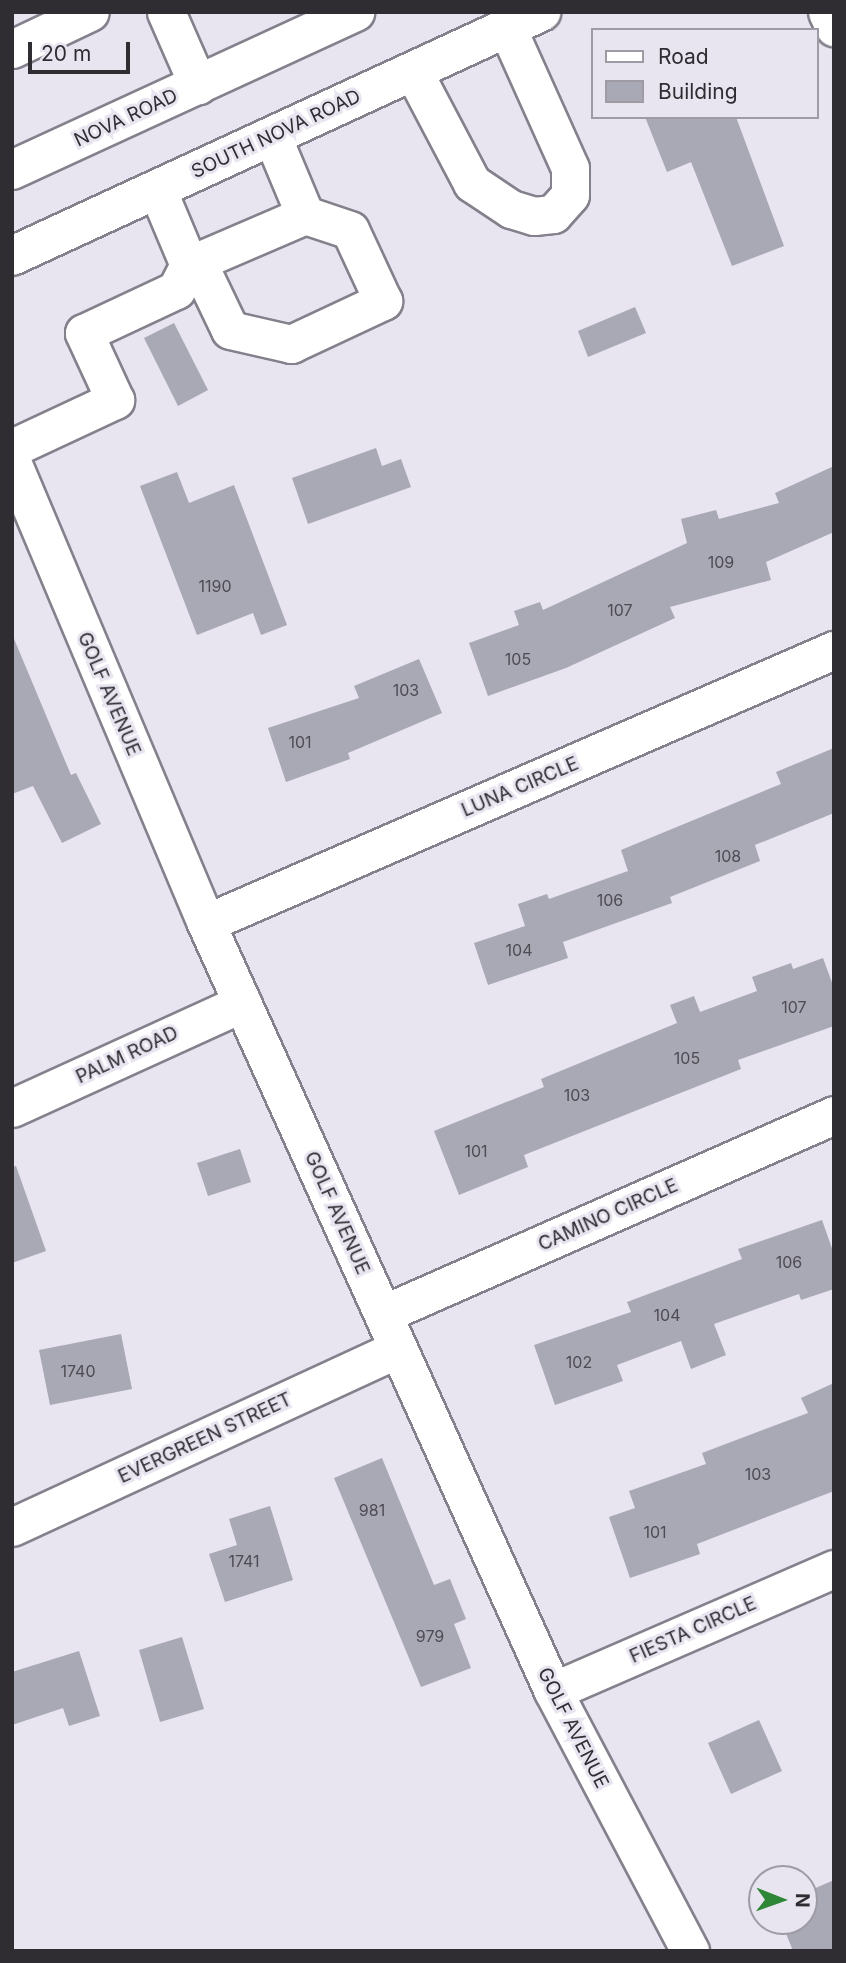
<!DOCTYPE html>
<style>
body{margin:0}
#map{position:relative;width:846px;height:1963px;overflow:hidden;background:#e8e4f0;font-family:Inter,sans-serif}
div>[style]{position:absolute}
.building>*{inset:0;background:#a9a8b5}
.roads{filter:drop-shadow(2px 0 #84808c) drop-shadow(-2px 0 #84808c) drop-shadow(0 2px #84808c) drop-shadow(0 -2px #84808c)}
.minor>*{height:37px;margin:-18.5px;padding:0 18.5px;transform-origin:18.5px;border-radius:18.5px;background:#fff}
.major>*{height:38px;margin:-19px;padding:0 19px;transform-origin:19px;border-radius:19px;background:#fff}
span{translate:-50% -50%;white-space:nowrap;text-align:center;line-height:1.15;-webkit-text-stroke:6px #e8e4f0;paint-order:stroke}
.number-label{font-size:16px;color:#4e4c53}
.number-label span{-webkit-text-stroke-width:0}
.street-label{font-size:19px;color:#2f2d32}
.frame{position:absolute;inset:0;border:14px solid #2f2d32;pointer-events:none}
.legend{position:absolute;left:591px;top:28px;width:228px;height:91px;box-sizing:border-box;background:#e8e4f0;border:2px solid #9e9ba4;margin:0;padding:9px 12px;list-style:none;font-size:21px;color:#2f2d32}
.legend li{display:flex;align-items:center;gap:14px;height:35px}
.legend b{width:35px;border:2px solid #9e9ba4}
.north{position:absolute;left:748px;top:1865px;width:70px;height:70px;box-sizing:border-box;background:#e8e4f0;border:2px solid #9e9ba4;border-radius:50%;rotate:91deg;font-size:19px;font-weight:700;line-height:28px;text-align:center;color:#2f2d32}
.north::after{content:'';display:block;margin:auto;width:24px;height:32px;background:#2e8736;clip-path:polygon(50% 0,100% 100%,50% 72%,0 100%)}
.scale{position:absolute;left:28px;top:42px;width:102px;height:32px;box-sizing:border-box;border:4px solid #2f2d32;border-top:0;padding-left:9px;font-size:21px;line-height:24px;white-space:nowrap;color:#2f2d32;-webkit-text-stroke:5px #e8e4f0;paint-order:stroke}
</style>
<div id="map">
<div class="building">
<i style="clip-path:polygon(645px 117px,736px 117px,784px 246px,732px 266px,691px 162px,667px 172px)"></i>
<i style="clip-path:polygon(635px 307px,646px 333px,588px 357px,578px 331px)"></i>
<i style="clip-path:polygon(174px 323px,208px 390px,178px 406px,144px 338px)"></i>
<i style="clip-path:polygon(376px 448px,382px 466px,401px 459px,411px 487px,308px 524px,292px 478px)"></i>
<i style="clip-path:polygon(834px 466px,834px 532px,766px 562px,771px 580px,670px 607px,675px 618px,566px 668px,488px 696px,469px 643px,519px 625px,514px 611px,540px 602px,543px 610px,687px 543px,681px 519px,716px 510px,719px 519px,779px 503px,775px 493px)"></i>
<i style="clip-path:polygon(177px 472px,189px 503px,234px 485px,287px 625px,261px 635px,253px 613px,197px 635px,140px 486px)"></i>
<i style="clip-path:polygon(12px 634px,71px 775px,76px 773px,101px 824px,62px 843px,33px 786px,12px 794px)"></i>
<i style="clip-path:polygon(419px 659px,442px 713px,348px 753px,350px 759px,286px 782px,268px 728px,359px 698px,354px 686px)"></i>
<i style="clip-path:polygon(834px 748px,834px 813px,755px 845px,760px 861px,670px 897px,672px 903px,563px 942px,568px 958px,488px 985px,474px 943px,525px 926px,518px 904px,547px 894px,549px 899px,628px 871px,621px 850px,781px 784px,776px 772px)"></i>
<i style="clip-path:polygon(823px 958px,834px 988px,834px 1026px,738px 1060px,741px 1069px,524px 1155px,528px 1167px,459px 1195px,434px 1131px,544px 1087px,541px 1079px,677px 1023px,670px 1005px,694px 996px,700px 1012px,757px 991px,752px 977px,791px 963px,793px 969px)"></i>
<i style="clip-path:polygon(240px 1149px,251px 1182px,208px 1196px,197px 1163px)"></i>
<i style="clip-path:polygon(16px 1166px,46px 1251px,12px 1263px,12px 1167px)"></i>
<i style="clip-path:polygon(822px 1220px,834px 1254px,834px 1289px,801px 1300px,799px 1294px,714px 1324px,726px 1355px,691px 1369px,681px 1341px,617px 1365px,623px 1381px,555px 1405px,534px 1345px,631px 1312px,627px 1302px,742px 1259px,738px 1249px)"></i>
<i style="clip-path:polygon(121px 1334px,132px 1389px,50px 1405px,39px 1350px)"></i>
<i style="clip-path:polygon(834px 1383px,834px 1491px,697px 1544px,700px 1554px,630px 1578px,609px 1517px,635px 1508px,629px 1491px,706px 1464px,702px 1453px,808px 1413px,801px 1398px)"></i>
<i style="clip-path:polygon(382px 1458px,434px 1585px,450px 1579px,466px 1619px,454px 1624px,471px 1668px,421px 1687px,334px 1478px)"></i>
<i style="clip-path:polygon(270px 1506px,293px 1580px,225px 1602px,209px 1554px,237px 1545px,229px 1519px)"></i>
<i style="clip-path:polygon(182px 1637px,204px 1709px,160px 1722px,139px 1650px)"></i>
<i style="clip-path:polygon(79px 1651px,100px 1716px,69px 1726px,63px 1708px,12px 1725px,12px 1672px)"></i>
<i style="clip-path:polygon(759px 1720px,782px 1771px,731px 1794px,708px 1743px)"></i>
<i style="clip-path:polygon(834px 1880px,834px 1951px,793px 1951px,781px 1921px,804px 1921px,804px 1893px)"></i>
</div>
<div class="roads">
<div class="minor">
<i style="left:166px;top:12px;width:80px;rotate:66.3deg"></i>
<i style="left:827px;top:12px;width:17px;rotate:65deg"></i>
<i style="left:12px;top:49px;width:86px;rotate:-25.4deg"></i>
<i style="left:413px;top:71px;width:127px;rotate:62.2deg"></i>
<i style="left:472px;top:183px;width:47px;rotate:33.7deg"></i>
<i style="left:511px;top:209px;width:24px;rotate:17deg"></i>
<i style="left:534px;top:216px;width:19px;rotate:-6deg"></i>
<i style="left:553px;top:214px;width:25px;rotate:-48deg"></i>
<i style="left:570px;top:195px;width:27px;rotate:-90deg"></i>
<i style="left:570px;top:168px;width:154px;rotate:-114.2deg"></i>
<i style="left:157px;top:189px;width:82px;rotate:67.2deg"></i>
<i style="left:189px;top:265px;width:126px;rotate:-23.3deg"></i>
<i style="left:305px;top:215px;width:86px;rotate:-112.7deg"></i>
<i style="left:197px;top:261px;width:76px;rotate:64.4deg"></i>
<i style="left:230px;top:330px;width:63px;rotate:12.9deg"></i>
<i style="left:291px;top:344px;width:102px;rotate:-25.1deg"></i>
<i style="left:383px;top:301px;width:78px;rotate:-114.9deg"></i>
<i style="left:350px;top:230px;width:47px;rotate:-161.6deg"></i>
<i style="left:12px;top:448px;width:114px;rotate:-25deg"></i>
<i style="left:115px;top:400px;width:74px;rotate:-114.8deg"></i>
<i style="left:84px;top:333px;width:102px;rotate:-25.1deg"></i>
<i style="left:176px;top:290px;width:28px;rotate:-63deg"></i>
<i style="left:12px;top:462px;width:500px;rotate:67.18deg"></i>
<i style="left:206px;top:923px;width:843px;rotate:65.69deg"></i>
<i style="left:553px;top:1691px;width:294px;rotate:62.2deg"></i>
<i style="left:206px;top:923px;width:685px;rotate:-23.5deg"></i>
<i style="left:12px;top:1108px;width:253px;rotate:-24.5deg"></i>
<i style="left:383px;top:1314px;width:493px;rotate:-23.8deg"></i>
<i style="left:12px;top:1527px;width:425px;rotate:-24.8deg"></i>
<i style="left:553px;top:1691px;width:306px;rotate:-23.5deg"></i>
</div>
<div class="major">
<i style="left:12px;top:170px;width:378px;rotate:-24.7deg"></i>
<i style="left:12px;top:256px;width:583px;rotate:-24.76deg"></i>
</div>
</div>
<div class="number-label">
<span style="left:721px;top:562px">109</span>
<span style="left:215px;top:586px">1190</span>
<span style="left:620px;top:610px">107</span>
<span style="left:518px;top:659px">105</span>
<span style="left:406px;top:690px">103</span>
<span style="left:300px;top:742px">101</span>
<span style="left:728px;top:856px">108</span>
<span style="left:610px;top:900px">106</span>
<span style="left:519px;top:950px">104</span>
<span style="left:794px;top:1007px">107</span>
<span style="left:687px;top:1058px">105</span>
<span style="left:577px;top:1095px">103</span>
<span style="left:476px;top:1151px">101</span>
<span style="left:789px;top:1262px">106</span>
<span style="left:667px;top:1315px">104</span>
<span style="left:579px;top:1362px">102</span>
<span style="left:78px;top:1371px">1740</span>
<span style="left:758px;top:1474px">103</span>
<span style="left:372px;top:1510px">981</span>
<span style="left:655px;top:1532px">101</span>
<span style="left:244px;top:1561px">1741</span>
<span style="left:430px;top:1636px">979</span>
</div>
<div class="street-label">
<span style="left:126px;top:118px;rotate:-25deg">NOVA ROAD</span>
<span style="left:276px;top:134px;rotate:-25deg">SOUTH NOVA ROAD</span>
<span style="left:109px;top:694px;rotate:67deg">GOLF AVENUE</span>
<span style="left:520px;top:787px;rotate:-23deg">LUNA CIRCLE</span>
<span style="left:127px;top:1055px;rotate:-25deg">PALM ROAD</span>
<span style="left:337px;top:1213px;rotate:66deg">GOLF AVENUE</span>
<span style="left:608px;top:1215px;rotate:-24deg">CAMINO CIRCLE</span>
<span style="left:205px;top:1438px;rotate:-25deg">EVERGREEN STREET</span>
<span style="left:693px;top:1630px;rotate:-24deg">FIESTA CIRCLE</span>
<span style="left:573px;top:1728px;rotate:63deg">GOLF AVENUE</span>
</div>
<div class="frame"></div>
<ul class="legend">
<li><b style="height:9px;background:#fff"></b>Road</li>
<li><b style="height:19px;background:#a9a8b5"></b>Building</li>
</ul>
<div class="north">N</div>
<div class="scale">20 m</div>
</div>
